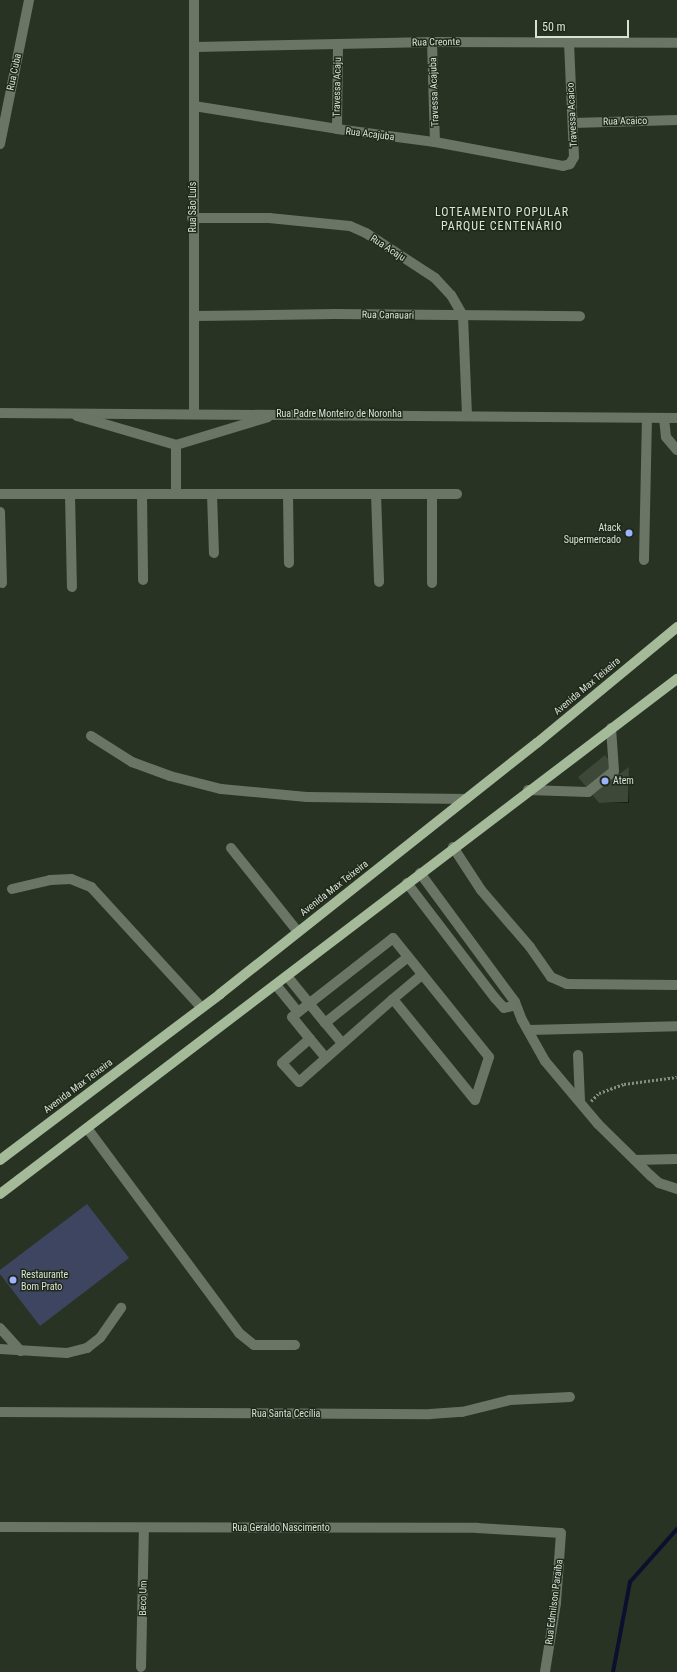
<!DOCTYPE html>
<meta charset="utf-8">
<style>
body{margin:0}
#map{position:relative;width:677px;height:1672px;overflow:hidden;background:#293324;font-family:"Roboto Condensed",sans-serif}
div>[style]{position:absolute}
.green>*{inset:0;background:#3d4560}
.shadow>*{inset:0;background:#0007}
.stream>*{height:4px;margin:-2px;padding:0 2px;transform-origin:2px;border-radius:2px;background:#0b102e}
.building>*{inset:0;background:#3d4838}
.path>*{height:2.5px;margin-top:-1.25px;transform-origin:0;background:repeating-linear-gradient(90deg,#878f83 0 2px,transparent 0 4px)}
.minor>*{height:10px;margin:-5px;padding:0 5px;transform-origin:5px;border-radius:5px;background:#6a7565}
.major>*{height:10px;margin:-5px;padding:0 5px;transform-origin:5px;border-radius:5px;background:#a4ba99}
.dots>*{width:11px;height:11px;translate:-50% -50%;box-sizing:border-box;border:2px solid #1f291a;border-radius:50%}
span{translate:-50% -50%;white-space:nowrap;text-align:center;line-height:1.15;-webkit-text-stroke:3px #1f291a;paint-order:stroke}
.street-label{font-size:10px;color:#d9e0d6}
.poi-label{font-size:10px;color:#d9e0d6}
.right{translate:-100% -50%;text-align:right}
.left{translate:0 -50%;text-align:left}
.quarter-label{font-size:12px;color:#d9e6d3;letter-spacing:1px}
.scale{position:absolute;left:535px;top:20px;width:94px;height:18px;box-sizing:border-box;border:2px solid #d9e0d6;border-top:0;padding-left:5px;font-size:12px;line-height:14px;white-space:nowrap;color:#d9e0d6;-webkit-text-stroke:3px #1f291a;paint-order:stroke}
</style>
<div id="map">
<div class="green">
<i style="clip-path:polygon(87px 1204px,129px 1258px,40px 1326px,0 1274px,0 1270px)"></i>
</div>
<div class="shadow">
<i style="clip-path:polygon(628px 768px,629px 803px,601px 803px,579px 778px,619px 775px)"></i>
</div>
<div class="stream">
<i style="left:613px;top:1672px;width:92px;rotate:-79.3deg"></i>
<i style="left:630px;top:1582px;width:71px;rotate:-48.4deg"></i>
</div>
<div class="building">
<i style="clip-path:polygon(605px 755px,619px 774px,629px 767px,628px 802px,599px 803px,578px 777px)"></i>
</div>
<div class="path">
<i style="left:591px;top:1101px;width:11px;rotate:-45deg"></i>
<i style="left:599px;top:1093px;width:27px;rotate:-20deg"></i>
<i style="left:624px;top:1084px;width:53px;rotate:-7.5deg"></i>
</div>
<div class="minor">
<i style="left:194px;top:0;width:413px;rotate:90deg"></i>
<i style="left:432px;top:42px;width:100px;rotate:88.3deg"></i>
<i style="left:195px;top:47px;width:237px;rotate:-1.2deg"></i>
<i style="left:432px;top:42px;width:245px;rotate:0.2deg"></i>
<i style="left:194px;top:106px;width:145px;rotate:9.1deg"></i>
<i style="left:337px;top:129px;width:99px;rotate:7.6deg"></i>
<i style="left:435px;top:142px;width:130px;rotate:10.6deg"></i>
<i style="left:563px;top:166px;width:7px;rotate:-16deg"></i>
<i style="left:570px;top:164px;width:8px;rotate:-60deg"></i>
<i style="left:574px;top:157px;width:116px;rotate:-92.5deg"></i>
<i style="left:573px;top:123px;width:104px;rotate:-1.7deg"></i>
<i style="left:337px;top:129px;width:85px;rotate:-89.3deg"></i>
<i style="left:0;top:144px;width:147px;rotate:-78.6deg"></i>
<i style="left:192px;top:218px;width:77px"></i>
<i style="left:269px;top:218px;width:81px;rotate:5.6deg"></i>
<i style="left:350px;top:226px;width:17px;rotate:24deg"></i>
<i style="left:366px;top:233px;width:82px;rotate:33.1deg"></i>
<i style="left:435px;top:278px;width:23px;rotate:47deg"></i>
<i style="left:451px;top:295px;width:24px;rotate:60deg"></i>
<i style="left:463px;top:316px;width:99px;rotate:87.7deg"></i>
<i style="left:195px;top:316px;width:140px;rotate:-0.8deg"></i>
<i style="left:335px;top:314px;width:245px;rotate:0.5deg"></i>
<i style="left:0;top:413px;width:677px;rotate:0.42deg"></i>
<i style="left:77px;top:416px;width:103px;rotate:16.3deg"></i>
<i style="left:176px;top:445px;width:96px;rotate:-16.9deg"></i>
<i style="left:664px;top:418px;width:19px;rotate:84deg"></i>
<i style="left:666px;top:437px;width:17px;rotate:50deg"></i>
<i style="left:0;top:494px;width:457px"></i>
<i style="left:70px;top:494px;width:93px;rotate:88.8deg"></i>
<i style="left:142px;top:494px;width:86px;rotate:89.3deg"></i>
<i style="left:176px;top:494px;width:49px;rotate:-90deg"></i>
<i style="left:212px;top:494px;width:59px;rotate:88.1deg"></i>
<i style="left:288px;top:494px;width:69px;rotate:89.2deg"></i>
<i style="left:376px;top:494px;width:88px;rotate:88deg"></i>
<i style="left:0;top:512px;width:71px;rotate:88.4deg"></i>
<i style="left:644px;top:560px;width:142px;rotate:-88.8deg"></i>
<i style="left:432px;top:583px;width:89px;rotate:-90deg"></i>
<i style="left:91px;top:736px;width:49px;rotate:32.4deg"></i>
<i style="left:132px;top:762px;width:40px;rotate:20.2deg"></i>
<i style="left:170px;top:776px;width:53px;rotate:14.3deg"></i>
<i style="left:221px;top:789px;width:86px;rotate:5.3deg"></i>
<i style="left:307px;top:797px;width:159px;rotate:0.7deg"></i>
<i style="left:528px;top:790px;width:60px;rotate:1.9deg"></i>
<i style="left:588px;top:792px;width:33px;rotate:-39deg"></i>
<i style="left:614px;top:771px;width:43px;rotate:-94deg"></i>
<i style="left:453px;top:847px;width:51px;rotate:56.9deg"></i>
<i style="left:481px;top:890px;width:75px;rotate:49.3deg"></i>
<i style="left:530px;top:947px;width:37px;rotate:55deg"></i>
<i style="left:551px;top:977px;width:17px;rotate:24deg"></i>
<i style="left:567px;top:984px;width:110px;rotate:0.5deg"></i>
<i style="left:231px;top:848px;width:107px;rotate:51.4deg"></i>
<i style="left:420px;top:873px;width:160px;rotate:53.6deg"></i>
<i style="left:515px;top:1002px;width:19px;rotate:69deg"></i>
<i style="left:522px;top:1020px;width:47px;rotate:60.7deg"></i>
<i style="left:545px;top:1061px;width:82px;rotate:49.9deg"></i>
<i style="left:598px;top:1124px;width:74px;rotate:44.5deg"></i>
<i style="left:651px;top:1176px;width:11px;rotate:41deg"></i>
<i style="left:659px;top:1183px;width:19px;rotate:18deg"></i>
<i style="left:407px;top:883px;width:145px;rotate:52.6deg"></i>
<i style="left:495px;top:998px;width:13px;rotate:48deg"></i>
<i style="left:504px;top:1008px;width:9px;rotate:-13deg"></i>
<i style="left:513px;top:1006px;width:4px;rotate:-63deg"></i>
<i style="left:12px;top:889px;width:39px;rotate:-13deg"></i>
<i style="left:50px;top:880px;width:21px;rotate:-3deg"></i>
<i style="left:71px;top:879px;width:22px;rotate:22deg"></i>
<i style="left:91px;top:887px;width:164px;rotate:47.5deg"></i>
<i style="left:393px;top:938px;width:153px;rotate:51.1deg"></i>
<i style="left:489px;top:1057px;width:45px;rotate:108deg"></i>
<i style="left:475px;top:1100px;width:130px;rotate:-129.1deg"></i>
<i style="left:393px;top:999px;width:125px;rotate:138.6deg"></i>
<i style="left:299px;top:1082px;width:25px;rotate:-132deg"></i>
<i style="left:282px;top:1063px;width:37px;rotate:-41deg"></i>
<i style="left:310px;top:1039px;width:28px;rotate:-129deg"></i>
<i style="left:292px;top:1017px;width:128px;rotate:-38deg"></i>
<i style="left:287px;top:976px;width:60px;rotate:51deg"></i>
<i style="left:276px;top:985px;width:35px;rotate:51deg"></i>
<i style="left:393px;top:999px;width:38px;rotate:-40deg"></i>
<i style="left:529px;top:1030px;width:148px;rotate:-1.5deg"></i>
<i style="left:310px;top:1039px;width:23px;rotate:50deg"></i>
<i style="left:342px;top:1043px;width:26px;rotate:-130deg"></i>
<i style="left:325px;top:1023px;width:106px;rotate:-38.5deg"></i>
<i style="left:578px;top:1055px;width:45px;rotate:87.5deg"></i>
<i style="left:87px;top:1128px;width:255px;rotate:53.4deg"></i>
<i style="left:239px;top:1333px;width:19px;rotate:39deg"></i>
<i style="left:254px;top:1345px;width:41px"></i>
<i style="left:635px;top:1160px;width:42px;rotate:-1.4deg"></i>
<i style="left:0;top:1328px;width:31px;rotate:48deg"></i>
<i style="left:0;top:1349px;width:67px;rotate:3.4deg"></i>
<i style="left:67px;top:1353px;width:21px;rotate:-14deg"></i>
<i style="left:87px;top:1348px;width:16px;rotate:-38deg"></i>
<i style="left:100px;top:1338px;width:37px;rotate:-55deg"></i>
<i style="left:0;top:1412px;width:430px;rotate:0.3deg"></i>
<i style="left:430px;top:1414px;width:32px;rotate:-4deg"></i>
<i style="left:462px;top:1412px;width:49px;rotate:-14deg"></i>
<i style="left:510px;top:1400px;width:60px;rotate:-2.9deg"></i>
<i style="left:0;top:1527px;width:477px;rotate:0.1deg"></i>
<i style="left:477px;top:1528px;width:84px;rotate:3.4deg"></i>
<i style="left:561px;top:1533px;width:70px;rotate:94.1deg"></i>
<i style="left:556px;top:1603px;width:70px;rotate:99.1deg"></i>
<i style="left:141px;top:1667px;width:138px;rotate:-88.8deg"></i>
</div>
<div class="major">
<i style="left:0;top:1160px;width:276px;rotate:-37deg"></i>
<i style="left:220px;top:994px;width:404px;rotate:-38.4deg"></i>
<i style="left:537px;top:743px;width:182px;rotate:-39.6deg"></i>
<i style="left:0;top:1194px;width:851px;rotate:-37.26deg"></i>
</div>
<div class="dots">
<i style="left:629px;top:533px;background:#9eb3fd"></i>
<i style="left:605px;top:781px;background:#9eb3fd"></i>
<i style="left:13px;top:1280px;background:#9eb3fd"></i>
</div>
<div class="street-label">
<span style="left:436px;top:42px;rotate:-1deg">Rua Creonte</span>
<span style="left:14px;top:72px;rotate:-78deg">Rua Cuba</span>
<span style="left:337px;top:87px;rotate:-89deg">Travessa Acaju</span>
<span style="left:434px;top:92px;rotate:-92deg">Travessa Acajuba</span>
<span style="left:572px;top:115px;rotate:-93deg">Travessa Acaico</span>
<span style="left:625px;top:121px;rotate:-1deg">Rua Acaico</span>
<span style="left:370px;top:134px;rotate:7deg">Rua Acajuba</span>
<span style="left:193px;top:207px;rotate:-90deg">Rua São Luís</span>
<span style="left:388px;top:248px;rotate:33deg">Rua Acaju</span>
<span style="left:388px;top:315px;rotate:1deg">Rua Canauari</span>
<span style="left:339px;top:414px">Rua Padre Monteiro de Noronha</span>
<span style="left:587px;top:686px;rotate:-40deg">Avenida Max Teixeira</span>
<span style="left:334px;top:888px;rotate:-38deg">Avenida Max Teixeira</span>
<span style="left:78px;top:1086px;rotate:-37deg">Avenida Max Teixeira</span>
<span style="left:286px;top:1414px">Rua Santa Cecília</span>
<span style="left:281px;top:1528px">Rua Geraldo Nascimento</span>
<span style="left:143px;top:1598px;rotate:-89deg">Beco Um</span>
<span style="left:554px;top:1602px;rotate:-83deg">Rua Edmilson Paraíba</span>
</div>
<div class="poi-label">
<span class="right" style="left:621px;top:533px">Atack<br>Supermercado</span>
<span class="left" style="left:613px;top:781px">Atem</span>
<span class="left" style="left:21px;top:1280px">Restaurante<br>Bom Prato</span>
</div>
<div class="quarter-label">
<span style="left:502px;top:220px">LOTEAMENTO POPULAR<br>PARQUE CENTENÁRIO</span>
</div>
<div class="scale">50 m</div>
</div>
